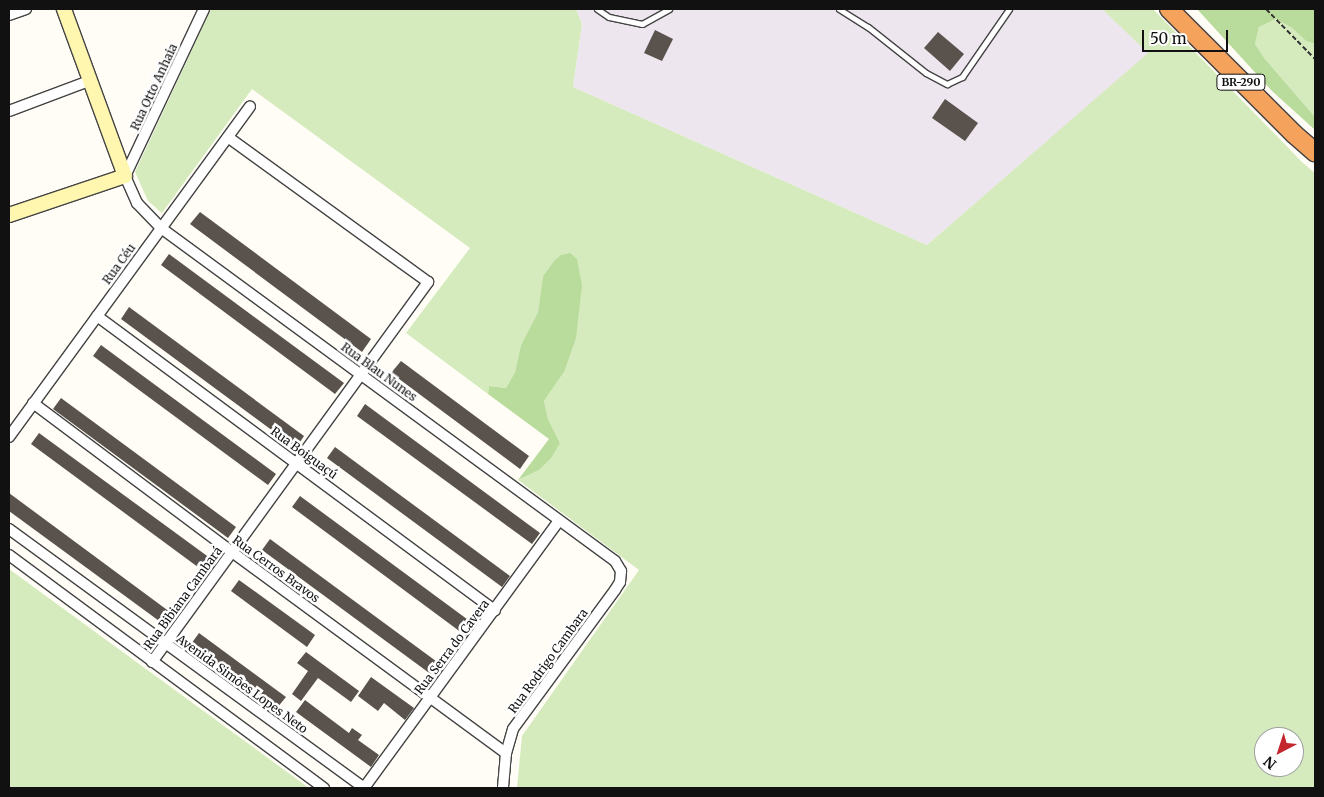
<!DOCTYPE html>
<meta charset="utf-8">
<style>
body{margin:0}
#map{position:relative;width:1324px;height:797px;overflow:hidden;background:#fffdf5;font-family:Merriweather,serif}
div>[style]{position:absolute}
.industrial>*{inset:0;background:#eee6ef}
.green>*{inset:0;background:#d5ebbd}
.forest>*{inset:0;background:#b9dc9c}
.building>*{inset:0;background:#5a524d}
.path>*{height:2px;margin-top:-1px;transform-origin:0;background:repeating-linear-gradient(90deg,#333 0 5px,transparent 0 7.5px)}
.roads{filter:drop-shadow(1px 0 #444) drop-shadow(-1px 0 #444) drop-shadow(0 1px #444) drop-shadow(0 -1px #444)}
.lane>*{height:5px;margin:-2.5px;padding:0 2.5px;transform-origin:2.5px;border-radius:2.5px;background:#fff}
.street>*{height:10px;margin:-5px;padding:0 5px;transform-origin:5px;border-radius:5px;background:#fff}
.secondary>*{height:14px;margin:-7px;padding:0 7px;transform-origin:7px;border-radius:7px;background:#fff6b0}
.highway>*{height:18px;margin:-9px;padding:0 9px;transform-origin:9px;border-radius:9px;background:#f5a25d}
span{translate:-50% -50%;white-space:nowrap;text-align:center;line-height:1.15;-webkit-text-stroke:5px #fff;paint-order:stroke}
.shield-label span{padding:1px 4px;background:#fff;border:1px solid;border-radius:4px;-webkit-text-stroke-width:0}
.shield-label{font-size:11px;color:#111;font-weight:700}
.street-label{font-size:12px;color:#111}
.frame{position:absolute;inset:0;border:10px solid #111;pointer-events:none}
.north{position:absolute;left:1254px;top:727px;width:50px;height:50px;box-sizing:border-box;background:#fff;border:1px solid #a0a0a0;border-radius:50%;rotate:220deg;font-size:14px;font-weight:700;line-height:20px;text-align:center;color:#111}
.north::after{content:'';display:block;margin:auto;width:18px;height:22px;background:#c4262e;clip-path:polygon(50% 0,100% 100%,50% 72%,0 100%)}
.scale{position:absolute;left:1142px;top:30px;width:86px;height:22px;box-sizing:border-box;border:2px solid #111;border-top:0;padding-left:6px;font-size:15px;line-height:18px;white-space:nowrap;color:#111;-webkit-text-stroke:4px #fff;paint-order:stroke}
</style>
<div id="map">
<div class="industrial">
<i style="clip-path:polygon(576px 9px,1102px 9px,1149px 53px,927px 245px,573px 87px,582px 24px)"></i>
</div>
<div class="green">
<i style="clip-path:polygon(evenodd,211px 9px,576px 9px,582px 24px,573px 87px,927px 245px,1148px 53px,1102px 9px,1153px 9px,1303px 163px,1315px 173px,1315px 788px,517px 788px,522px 736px,639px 570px,518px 480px,539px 470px,560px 443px,548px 419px,544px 401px,564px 372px,554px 261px,543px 276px,538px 312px,521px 345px,515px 372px,506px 388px,489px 386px,488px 394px,406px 333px,470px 248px,252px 89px,162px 213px,148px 201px,135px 172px,211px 9px,1264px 737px,1294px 737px,1294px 767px,1264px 767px,1264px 737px)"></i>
<i style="clip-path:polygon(1276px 19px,1292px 28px,1306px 41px,1315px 44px,1315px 117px,1265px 59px,1255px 44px,1259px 27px)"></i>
<i style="clip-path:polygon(9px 569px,309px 788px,9px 788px)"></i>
</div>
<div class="forest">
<i style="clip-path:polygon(1197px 9px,1315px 9px,1315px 44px,1306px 41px,1292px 28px,1276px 19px,1259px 27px,1255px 44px,1265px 59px,1315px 117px,1315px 130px,1272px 91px)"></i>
<i style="clip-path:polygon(570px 253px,577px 259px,582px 285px,576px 338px,564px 372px,544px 401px,548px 419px,560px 443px,551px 458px,539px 470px,518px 480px,549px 439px,488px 394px,489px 386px,506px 388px,515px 372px,521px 345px,538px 312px,543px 276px,554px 261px,561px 255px)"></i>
</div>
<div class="building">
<i style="clip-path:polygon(655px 30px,673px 39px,662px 61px,644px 53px)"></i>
<i style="clip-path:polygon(938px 32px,964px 54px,950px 71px,924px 48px)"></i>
<i style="clip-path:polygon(945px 99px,978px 123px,965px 141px,932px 118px)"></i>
<i style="clip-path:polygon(200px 212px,371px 339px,362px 352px,190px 224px)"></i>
<i style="clip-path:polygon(169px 254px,344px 383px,335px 394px,161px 265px)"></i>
<i style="clip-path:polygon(129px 307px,304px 436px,296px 448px,121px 319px)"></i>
<i style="clip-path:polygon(101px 345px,276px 474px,268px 485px,93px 356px)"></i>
<i style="clip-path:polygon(401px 361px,529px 456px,520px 469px,391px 373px)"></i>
<i style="clip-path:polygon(61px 398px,236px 527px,228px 538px,53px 409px)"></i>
<i style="clip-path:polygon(365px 404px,540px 533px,532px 544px,357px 416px)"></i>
<i style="clip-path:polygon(39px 433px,214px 561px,206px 573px,31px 444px)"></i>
<i style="clip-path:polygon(335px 447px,510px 576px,502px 587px,327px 458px)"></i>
<i style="clip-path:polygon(9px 493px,174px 615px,166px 626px,9px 511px)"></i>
<i style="clip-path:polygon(300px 496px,475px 625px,466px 636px,292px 507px)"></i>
<i style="clip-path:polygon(270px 539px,444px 667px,436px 678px,262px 550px)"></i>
<i style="clip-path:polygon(239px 580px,315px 635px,307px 647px,231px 591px)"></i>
<i style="clip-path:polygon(199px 633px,286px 697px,277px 708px,191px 644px)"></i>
<i style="clip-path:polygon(306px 652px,359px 691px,351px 702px,318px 678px,301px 701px,292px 694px,308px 671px,297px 663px)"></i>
<i style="clip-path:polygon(371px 677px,414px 708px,405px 720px,384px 703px,378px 711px,358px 696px)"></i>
<i style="clip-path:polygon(305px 700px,349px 733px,352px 728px,362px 735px,358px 740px,379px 755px,371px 767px,296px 712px)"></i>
</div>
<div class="path">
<i style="left:1266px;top:9px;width:70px;rotate:45.6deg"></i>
</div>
<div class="roads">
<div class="lane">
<i style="left:597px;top:9px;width:14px;rotate:34deg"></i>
<i style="left:609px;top:17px;width:34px;rotate:12deg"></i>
<i style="left:642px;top:24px;width:31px;rotate:-29deg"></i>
<i style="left:839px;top:9px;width:34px;rotate:32deg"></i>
<i style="left:868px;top:27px;width:74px;rotate:38.4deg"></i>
<i style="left:926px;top:73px;width:24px;rotate:28deg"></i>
<i style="left:947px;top:84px;width:17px;rotate:-25deg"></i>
<i style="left:962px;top:77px;width:83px;rotate:-55.3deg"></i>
</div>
<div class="street">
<i style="left:204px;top:9px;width:185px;rotate:115.3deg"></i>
<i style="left:125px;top:176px;width:30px;rotate:66deg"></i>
<i style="left:137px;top:203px;width:35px;rotate:46deg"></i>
<i style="left:161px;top:228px;width:563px;rotate:36.26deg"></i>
<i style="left:615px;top:561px;width:12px;rotate:59deg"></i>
<i style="left:621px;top:571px;width:11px;rotate:95deg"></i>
<i style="left:620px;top:582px;width:9px;rotate:122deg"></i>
<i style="left:615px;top:590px;width:172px;rotate:126.3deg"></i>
<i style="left:513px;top:729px;width:25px;rotate:106deg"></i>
<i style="left:506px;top:753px;width:35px;rotate:95deg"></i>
<i style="left:9px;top:15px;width:18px;rotate:-19deg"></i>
<i style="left:9px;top:111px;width:85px;rotate:-20.6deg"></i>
<i style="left:97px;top:316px;width:495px;rotate:36.5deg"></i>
<i style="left:33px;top:403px;width:249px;rotate:36.8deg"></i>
<i style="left:232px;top:552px;width:340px;rotate:36.3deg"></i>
<i style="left:9px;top:437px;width:409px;rotate:-53.9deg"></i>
<i style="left:9px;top:529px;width:439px;rotate:36.1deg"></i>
<i style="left:9px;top:555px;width:392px;rotate:36.5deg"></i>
<i style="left:152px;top:662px;width:470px;rotate:-54deg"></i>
<i style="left:428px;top:282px;width:247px;rotate:-144.1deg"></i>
<i style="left:364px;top:788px;width:331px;rotate:-53.9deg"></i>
</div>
<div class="secondary">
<i style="left:9px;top:215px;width:122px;rotate:-18.6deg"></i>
<i style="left:125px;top:176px;width:178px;rotate:-110.1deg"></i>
</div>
<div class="highway">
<i style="left:1169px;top:9px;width:177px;rotate:45deg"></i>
<i style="left:1294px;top:134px;width:28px;rotate:41deg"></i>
</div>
</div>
<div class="shield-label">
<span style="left:1241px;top:82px">BR-290</span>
</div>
<div class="street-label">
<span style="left:154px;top:87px;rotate:-65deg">Rua Otto Anhaia</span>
<span style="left:119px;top:264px;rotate:-54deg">Rua Céu</span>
<span style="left:379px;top:372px;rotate:36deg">Rua Blau Nunes</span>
<span style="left:304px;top:453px;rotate:36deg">Rua Boiguaçú</span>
<span style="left:276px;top:569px;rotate:36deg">Rua Cerros Bravos</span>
<span style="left:183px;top:598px;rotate:-54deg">Rua Bibiana Cambará</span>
<span style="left:452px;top:647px;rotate:-53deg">Rua Serra do Cavera</span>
<span style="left:548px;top:661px;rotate:-54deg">Rua Rodrigo Cambara</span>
<span style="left:242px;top:684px;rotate:36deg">Avenida Simões Lopes Neto</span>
</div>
<div class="frame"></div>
<div class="north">N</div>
<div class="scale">50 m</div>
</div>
